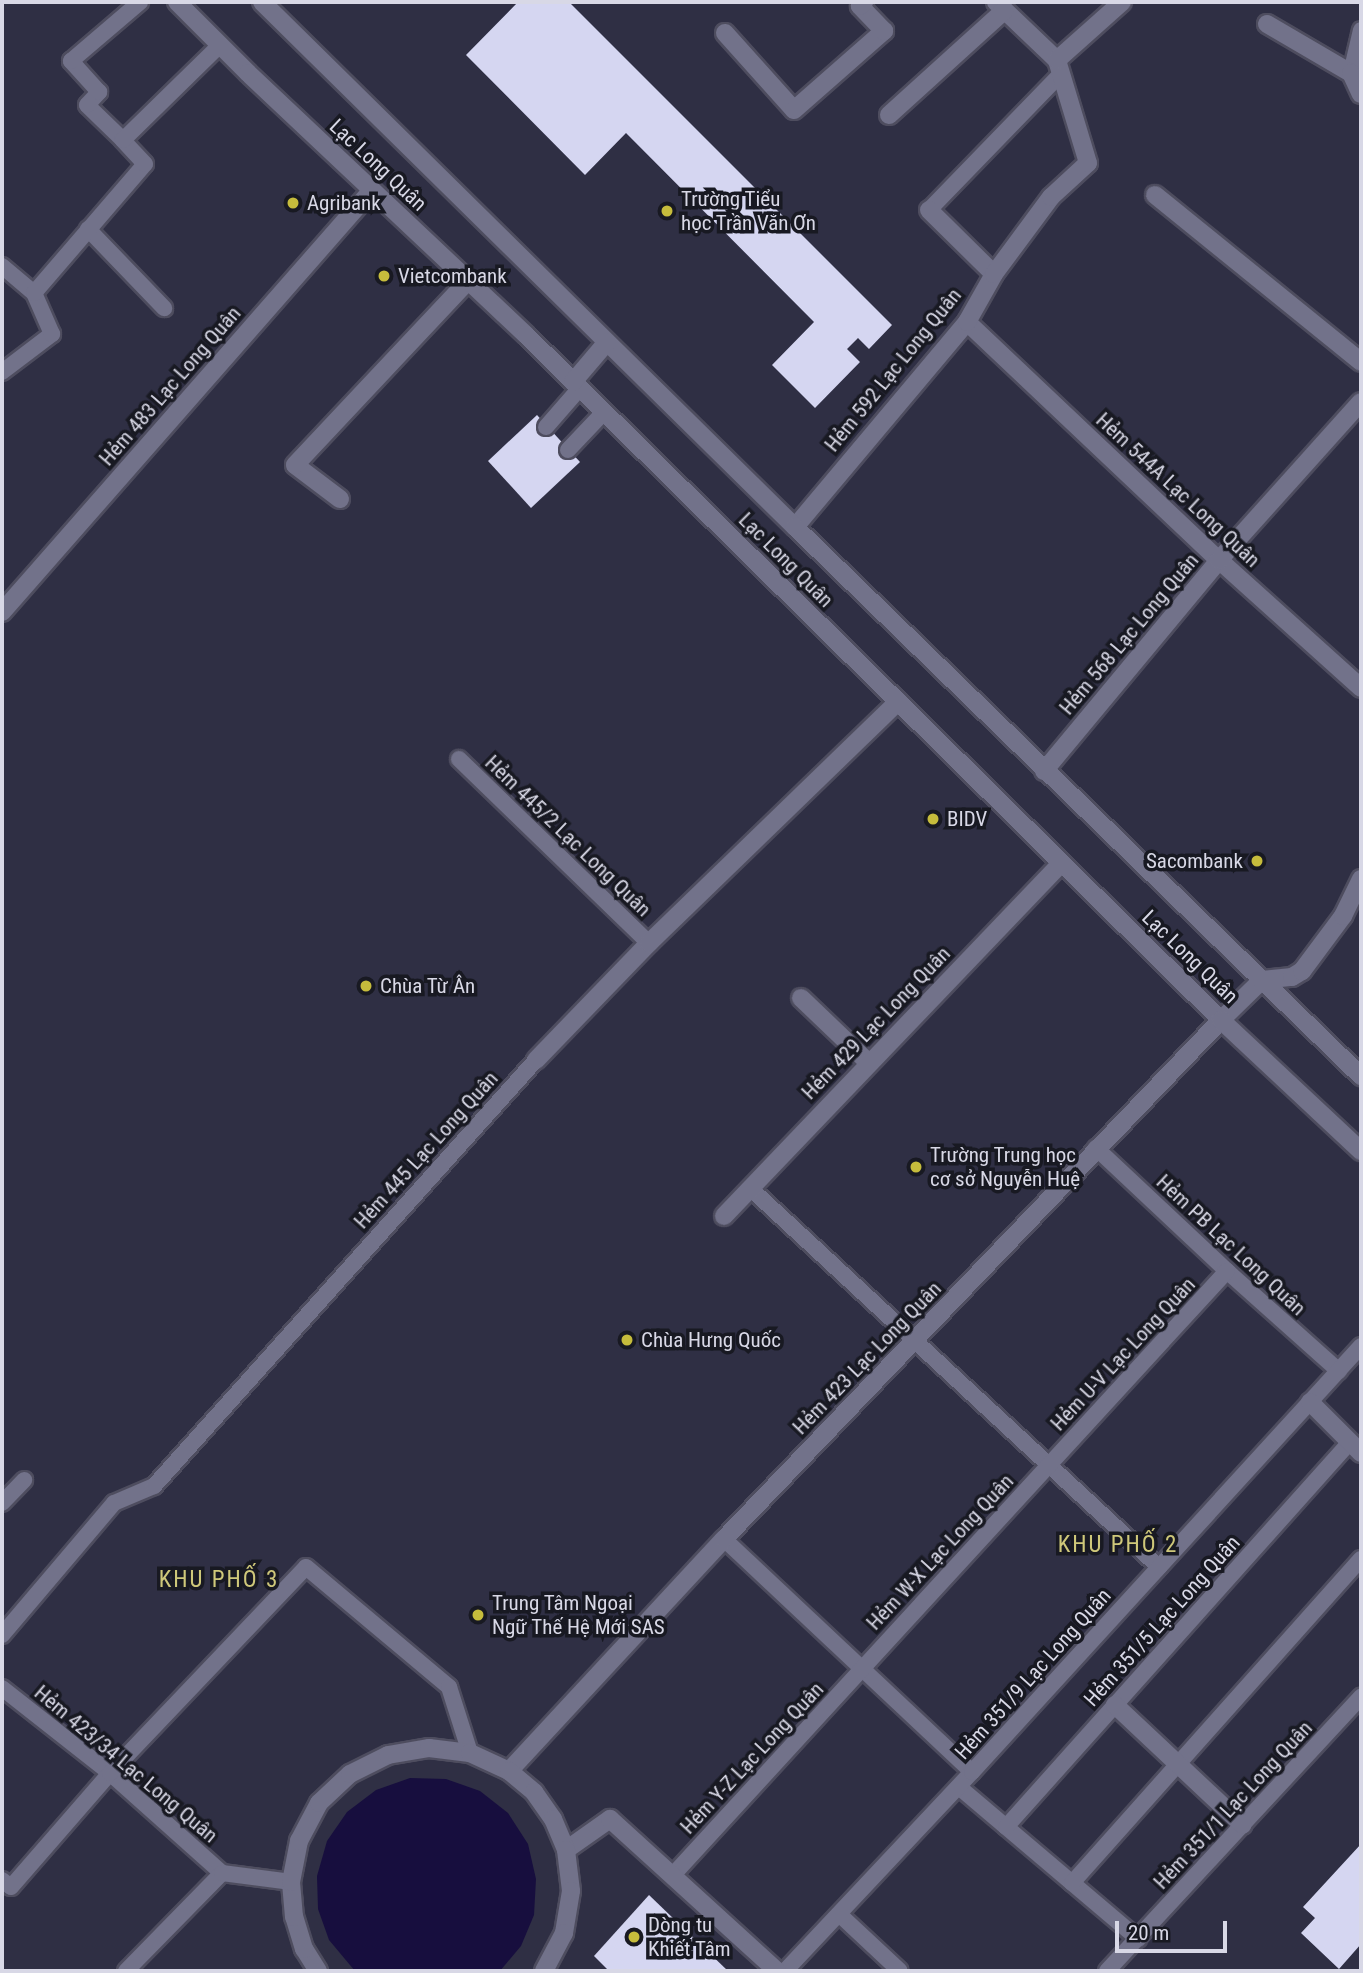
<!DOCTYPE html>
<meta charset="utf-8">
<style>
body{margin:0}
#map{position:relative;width:1363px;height:1973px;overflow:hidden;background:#2f2f44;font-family:"Roboto Condensed",sans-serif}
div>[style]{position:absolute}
.water>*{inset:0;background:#170e3e}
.building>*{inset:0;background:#d5d6f1}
.roads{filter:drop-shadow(2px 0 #4e4d5f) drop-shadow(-2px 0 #4e4d5f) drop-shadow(0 2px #4e4d5f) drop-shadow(0 -2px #4e4d5f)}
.lane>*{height:16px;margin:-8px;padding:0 8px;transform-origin:8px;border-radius:8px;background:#72728a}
.street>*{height:18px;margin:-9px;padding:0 9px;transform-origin:9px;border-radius:9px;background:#72728a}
.secondary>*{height:18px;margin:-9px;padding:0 9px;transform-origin:9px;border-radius:9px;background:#72728a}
.dots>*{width:19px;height:19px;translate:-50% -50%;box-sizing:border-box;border:4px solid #181922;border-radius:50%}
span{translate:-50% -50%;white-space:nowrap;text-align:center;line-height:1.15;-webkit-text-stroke:7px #181922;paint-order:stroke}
.street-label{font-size:21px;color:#d8d8e6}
.poi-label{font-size:21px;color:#d8d8e6}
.left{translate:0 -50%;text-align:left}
.right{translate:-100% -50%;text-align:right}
.neighbourhood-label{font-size:23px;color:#cfc87a;letter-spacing:2px}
.frame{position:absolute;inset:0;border:4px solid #d8d8e6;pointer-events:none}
.scale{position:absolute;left:1115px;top:1921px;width:112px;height:32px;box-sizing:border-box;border:4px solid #d8d8e6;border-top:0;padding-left:9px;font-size:21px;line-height:24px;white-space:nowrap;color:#d8d8e6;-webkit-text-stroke:5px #181922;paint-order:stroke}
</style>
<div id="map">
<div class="water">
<i style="clip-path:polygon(410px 1778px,446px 1779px,480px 1791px,508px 1813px,528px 1844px,536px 1879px,534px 1915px,521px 1946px,500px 1971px,355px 1971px,329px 1940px,318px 1909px,317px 1876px,327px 1841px,347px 1812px,376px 1790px)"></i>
</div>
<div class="building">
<i style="clip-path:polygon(518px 2px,569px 2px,892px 325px,869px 349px,858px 338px,847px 349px,860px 362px,815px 408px,772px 365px,814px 322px,626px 133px,585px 175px,466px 55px)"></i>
<i style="clip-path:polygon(537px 415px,580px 462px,531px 508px,488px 461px)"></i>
<i style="clip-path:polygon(1361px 1844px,1361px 1944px,1339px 1969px,1301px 1933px,1315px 1918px,1303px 1907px)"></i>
<i style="clip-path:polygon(649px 1895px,728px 1971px,609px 1971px,594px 1956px)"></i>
</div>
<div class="roads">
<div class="lane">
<i style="left:1351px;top:73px;width:44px;rotate:-76.9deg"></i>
<i style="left:123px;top:140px;width:50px;rotate:-135.8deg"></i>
<i style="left:87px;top:105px;width:18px;rotate:-47deg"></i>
<i style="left:99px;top:92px;width:42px;rotate:-132.1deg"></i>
<i style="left:71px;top:61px;width:91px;rotate:-40.5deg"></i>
<i style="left:929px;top:210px;width:190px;rotate:-45.9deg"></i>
<i style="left:88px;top:229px;width:110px;rotate:46.1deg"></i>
<i style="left:2px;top:266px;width:42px;rotate:40.2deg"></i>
<i style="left:2px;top:372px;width:63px;rotate:-37.2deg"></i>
<i style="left:52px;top:334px;width:45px;rotate:-113.7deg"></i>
<i style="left:34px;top:293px;width:170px;rotate:-49.3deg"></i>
<i style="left:145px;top:164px;width:33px;rotate:-133deg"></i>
<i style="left:123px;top:140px;width:136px;rotate:-44.4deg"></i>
<i style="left:546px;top:427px;width:52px;rotate:-48.9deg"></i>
<i style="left:568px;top:450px;width:52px;rotate:-46.5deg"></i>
<i style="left:459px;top:759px;width:264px;rotate:44.1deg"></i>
<i style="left:1096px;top:1148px;width:180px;rotate:43.2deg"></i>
<i style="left:1227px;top:1271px;width:150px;rotate:41.8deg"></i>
<i style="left:750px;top:1188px;width:558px;rotate:42.82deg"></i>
<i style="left:2px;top:1503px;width:32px;rotate:-46deg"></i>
<i style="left:724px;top:1539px;width:340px;rotate:43.2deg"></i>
<i style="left:2px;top:1635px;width:173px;rotate:-49.7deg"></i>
<i style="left:114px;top:1503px;width:43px;rotate:-23deg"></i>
<i style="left:154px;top:1486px;width:572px;rotate:-48.12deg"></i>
<i style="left:2px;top:1688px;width:137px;rotate:38.2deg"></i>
<i style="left:110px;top:1773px;width:150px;rotate:41.8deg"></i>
<i style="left:959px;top:1787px;width:235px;rotate:40.3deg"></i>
<i style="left:1006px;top:1827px;width:516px;rotate:-48.22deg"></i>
<i style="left:672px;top:1876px;width:821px;rotate:-47.47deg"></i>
<i style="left:2px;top:1880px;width:11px;rotate:38deg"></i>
<i style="left:11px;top:1887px;width:151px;rotate:-49deg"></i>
<i style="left:110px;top:1773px;width:284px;rotate:-46.4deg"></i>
<i style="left:306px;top:1567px;width:187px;rotate:40deg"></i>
<i style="left:449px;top:1687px;width:69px;rotate:72.3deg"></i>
<i style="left:1072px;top:1883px;width:434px;rotate:-48.3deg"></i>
<i style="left:839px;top:1914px;width:83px;rotate:43.1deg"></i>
<i style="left:126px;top:1971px;width:137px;rotate:-45.6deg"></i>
<i style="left:222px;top:1873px;width:70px;rotate:7.4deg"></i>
<i style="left:785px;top:1971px;width:273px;rotate:-46.8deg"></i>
<i style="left:972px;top:1772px;width:577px;rotate:-47.6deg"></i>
<i style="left:1107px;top:1971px;width:374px;rotate:-47.2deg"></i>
</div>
<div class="street">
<i style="left:996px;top:2px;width:84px;rotate:43.6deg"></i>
<i style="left:1267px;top:24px;width:97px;rotate:30.3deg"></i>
<i style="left:1351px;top:73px;width:23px;rotate:65deg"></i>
<i style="left:725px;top:33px;width:103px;rotate:48.1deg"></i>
<i style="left:794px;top:110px;width:120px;rotate:-41.3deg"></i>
<i style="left:884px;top:31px;width:35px;rotate:-134deg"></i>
<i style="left:860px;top:6px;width:6px;rotate:-45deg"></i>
<i style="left:889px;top:115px;width:156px;rotate:-42.2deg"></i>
<i style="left:1155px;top:195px;width:265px;rotate:39deg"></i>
<i style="left:929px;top:210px;width:91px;rotate:44.6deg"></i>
<i style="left:967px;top:322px;width:347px;rotate:43.4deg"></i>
<i style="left:1219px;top:560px;width:191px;rotate:42deg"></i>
<i style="left:340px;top:499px;width:56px;rotate:-142.9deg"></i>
<i style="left:295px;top:465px;width:253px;rotate:-46.8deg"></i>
<i style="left:795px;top:527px;width:268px;rotate:-50deg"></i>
<i style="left:967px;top:322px;width:55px;rotate:-60.6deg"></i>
<i style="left:994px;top:274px;width:96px;rotate:-53.5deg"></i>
<i style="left:1051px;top:197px;width:50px;rotate:-42.6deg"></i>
<i style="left:1088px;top:163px;width:108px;rotate:-106.8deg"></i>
<i style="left:1057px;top:60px;width:87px;rotate:-41.7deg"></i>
<i style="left:2px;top:612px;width:561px;rotate:-48.76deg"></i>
<i style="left:1044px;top:771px;width:274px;rotate:-50.3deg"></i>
<i style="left:1219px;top:560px;width:212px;rotate:-48.1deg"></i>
<i style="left:801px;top:998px;width:94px;rotate:43.7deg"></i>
<i style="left:536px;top:1060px;width:163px;rotate:-46deg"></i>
<i style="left:649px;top:943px;width:347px;rotate:-44.1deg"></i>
<i style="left:724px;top:1216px;width:488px;rotate:-46.3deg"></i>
<i style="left:1310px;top:1402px;width:72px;rotate:45deg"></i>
<i style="left:1115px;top:1705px;width:175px;rotate:43.2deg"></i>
<i style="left:509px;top:1771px;width:316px;rotate:-47.2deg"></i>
<i style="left:724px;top:1539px;width:719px;rotate:-46.24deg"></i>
<i style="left:1221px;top:1020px;width:57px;rotate:-44.3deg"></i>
<i style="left:1262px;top:980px;width:30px;rotate:-6deg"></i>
<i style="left:1292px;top:977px;width:12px;rotate:-31deg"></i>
<i style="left:1302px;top:971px;width:69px;rotate:-53.3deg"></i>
<i style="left:1343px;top:916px;width:41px;rotate:-64.1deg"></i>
<i style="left:566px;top:1850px;width:54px;rotate:-35.2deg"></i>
<i style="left:610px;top:1819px;width:226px;rotate:42.3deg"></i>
<i style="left:318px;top:1971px;width:26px;rotate:-122deg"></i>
<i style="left:304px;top:1949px;width:34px;rotate:-107deg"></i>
<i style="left:294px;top:1917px;width:35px;rotate:-95deg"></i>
<i style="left:291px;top:1882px;width:42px;rotate:-79deg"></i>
<i style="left:299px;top:1841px;width:43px;rotate:-62.2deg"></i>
<i style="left:319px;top:1803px;width:42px;rotate:-43.1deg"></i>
<i style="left:350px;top:1774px;width:42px;rotate:-26.6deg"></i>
<i style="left:388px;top:1755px;width:42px;rotate:-9.7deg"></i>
<i style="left:429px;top:1748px;width:41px;rotate:7deg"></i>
<i style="left:470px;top:1753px;width:43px;rotate:24.8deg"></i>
<i style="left:509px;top:1771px;width:33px;rotate:40deg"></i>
<i style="left:534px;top:1792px;width:33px;rotate:55deg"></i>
<i style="left:553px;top:1819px;width:34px;rotate:67deg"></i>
<i style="left:566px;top:1850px;width:41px;rotate:83deg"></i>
<i style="left:571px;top:1891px;width:43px;rotate:99.5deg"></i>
<i style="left:564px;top:1933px;width:43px;rotate:117.8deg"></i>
</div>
<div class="secondary">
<i style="left:177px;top:2px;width:100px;rotate:45deg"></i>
<i style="left:248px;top:73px;width:382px;rotate:43.3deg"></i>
<i style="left:526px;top:335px;width:976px;rotate:44.58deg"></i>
<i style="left:1221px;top:1020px;width:192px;rotate:43.1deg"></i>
<i style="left:262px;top:2px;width:748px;rotate:44.57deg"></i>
<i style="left:795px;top:527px;width:789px;rotate:44.13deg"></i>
<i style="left:573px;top:382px;width:52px;rotate:-49.6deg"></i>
</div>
</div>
<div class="dots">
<i style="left:293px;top:203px;background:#c6bc3c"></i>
<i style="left:667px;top:211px;background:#c6bc3c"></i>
<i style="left:384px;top:276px;background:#c6bc3c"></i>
<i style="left:933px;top:819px;background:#c6bc3c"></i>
<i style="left:1257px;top:861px;background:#c6bc3c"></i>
<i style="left:366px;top:986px;background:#c6bc3c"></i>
<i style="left:916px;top:1167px;background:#c6bc3c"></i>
<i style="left:627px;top:1340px;background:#c6bc3c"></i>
<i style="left:478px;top:1615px;background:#c6bc3c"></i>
<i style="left:634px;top:1937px;background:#c6bc3c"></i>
</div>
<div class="street-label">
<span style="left:378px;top:165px;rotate:43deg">Lạc Long Quân</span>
<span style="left:893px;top:370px;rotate:-51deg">Hẻm 592 Lạc Long Quân</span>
<span style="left:170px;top:386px;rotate:-49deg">Hẻm 483 Lạc Long Quân</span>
<span style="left:1178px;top:490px;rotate:43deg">Hẻm 544A Lạc Long Quân</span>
<span style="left:786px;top:560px;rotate:45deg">Lạc Long Quân</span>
<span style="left:1129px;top:634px;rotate:-50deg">Hẻm 568 Lạc Long Quân</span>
<span style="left:568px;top:836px;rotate:44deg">Hẻm 445/2 Lạc Long Quân</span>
<span style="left:1190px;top:957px;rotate:44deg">Lạc Long Quân</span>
<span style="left:876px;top:1023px;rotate:-46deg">Hẻm 429 Lạc Long Quân</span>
<span style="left:426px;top:1150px;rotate:-48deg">Hẻm 445 Lạc Long Quân</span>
<span style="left:1231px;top:1245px;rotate:43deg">Hẻm PB Lạc Long Quân</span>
<span style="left:1123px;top:1354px;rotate:-47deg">Hẻm U-V Lạc Long Quân</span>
<span style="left:867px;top:1358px;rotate:-46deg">Hẻm 423 Lạc Long Quân</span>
<span style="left:940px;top:1552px;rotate:-47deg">Hẻm W-X Lạc Long Quân</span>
<span style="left:1162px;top:1621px;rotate:-48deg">Hẻm 351/5 Lạc Long Quân</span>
<span style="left:1033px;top:1674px;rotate:-48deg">Hẻm 351/9 Lạc Long Quân</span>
<span style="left:752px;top:1758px;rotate:-47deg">Hẻm Y-Z Lạc Long Quân</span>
<span style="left:126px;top:1764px;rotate:40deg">Hẻm 423/34 Lạc Long Quân</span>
<span style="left:1233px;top:1805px;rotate:-47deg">Hẻm 351/1 Lạc Long Quân</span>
</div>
<div class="poi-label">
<span class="left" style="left:681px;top:211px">Trường Tiểu<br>học Trần Văn Ơn</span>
<span class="left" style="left:307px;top:203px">Agribank</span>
<span class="left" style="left:398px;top:276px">Vietcombank</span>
<span class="left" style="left:947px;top:819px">BIDV</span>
<span class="right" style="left:1243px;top:861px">Sacombank</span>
<span class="left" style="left:380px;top:986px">Chùa Từ Ân</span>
<span class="left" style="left:930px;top:1167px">Trường Trung học<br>cơ sở Nguyễn Huệ</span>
<span class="left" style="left:641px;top:1340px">Chùa Hưng Quốc</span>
<span class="left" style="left:492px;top:1615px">Trung Tâm Ngoại<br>Ngữ Thế Hệ Mới SAS</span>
<span class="left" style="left:648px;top:1937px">Dòng tu<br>Khiết Tâm</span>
</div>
<div class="neighbourhood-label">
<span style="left:1118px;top:1545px">KHU PHỐ 2</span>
<span style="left:219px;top:1580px">KHU PHỐ 3</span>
</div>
<div class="frame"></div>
<div class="scale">20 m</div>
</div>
